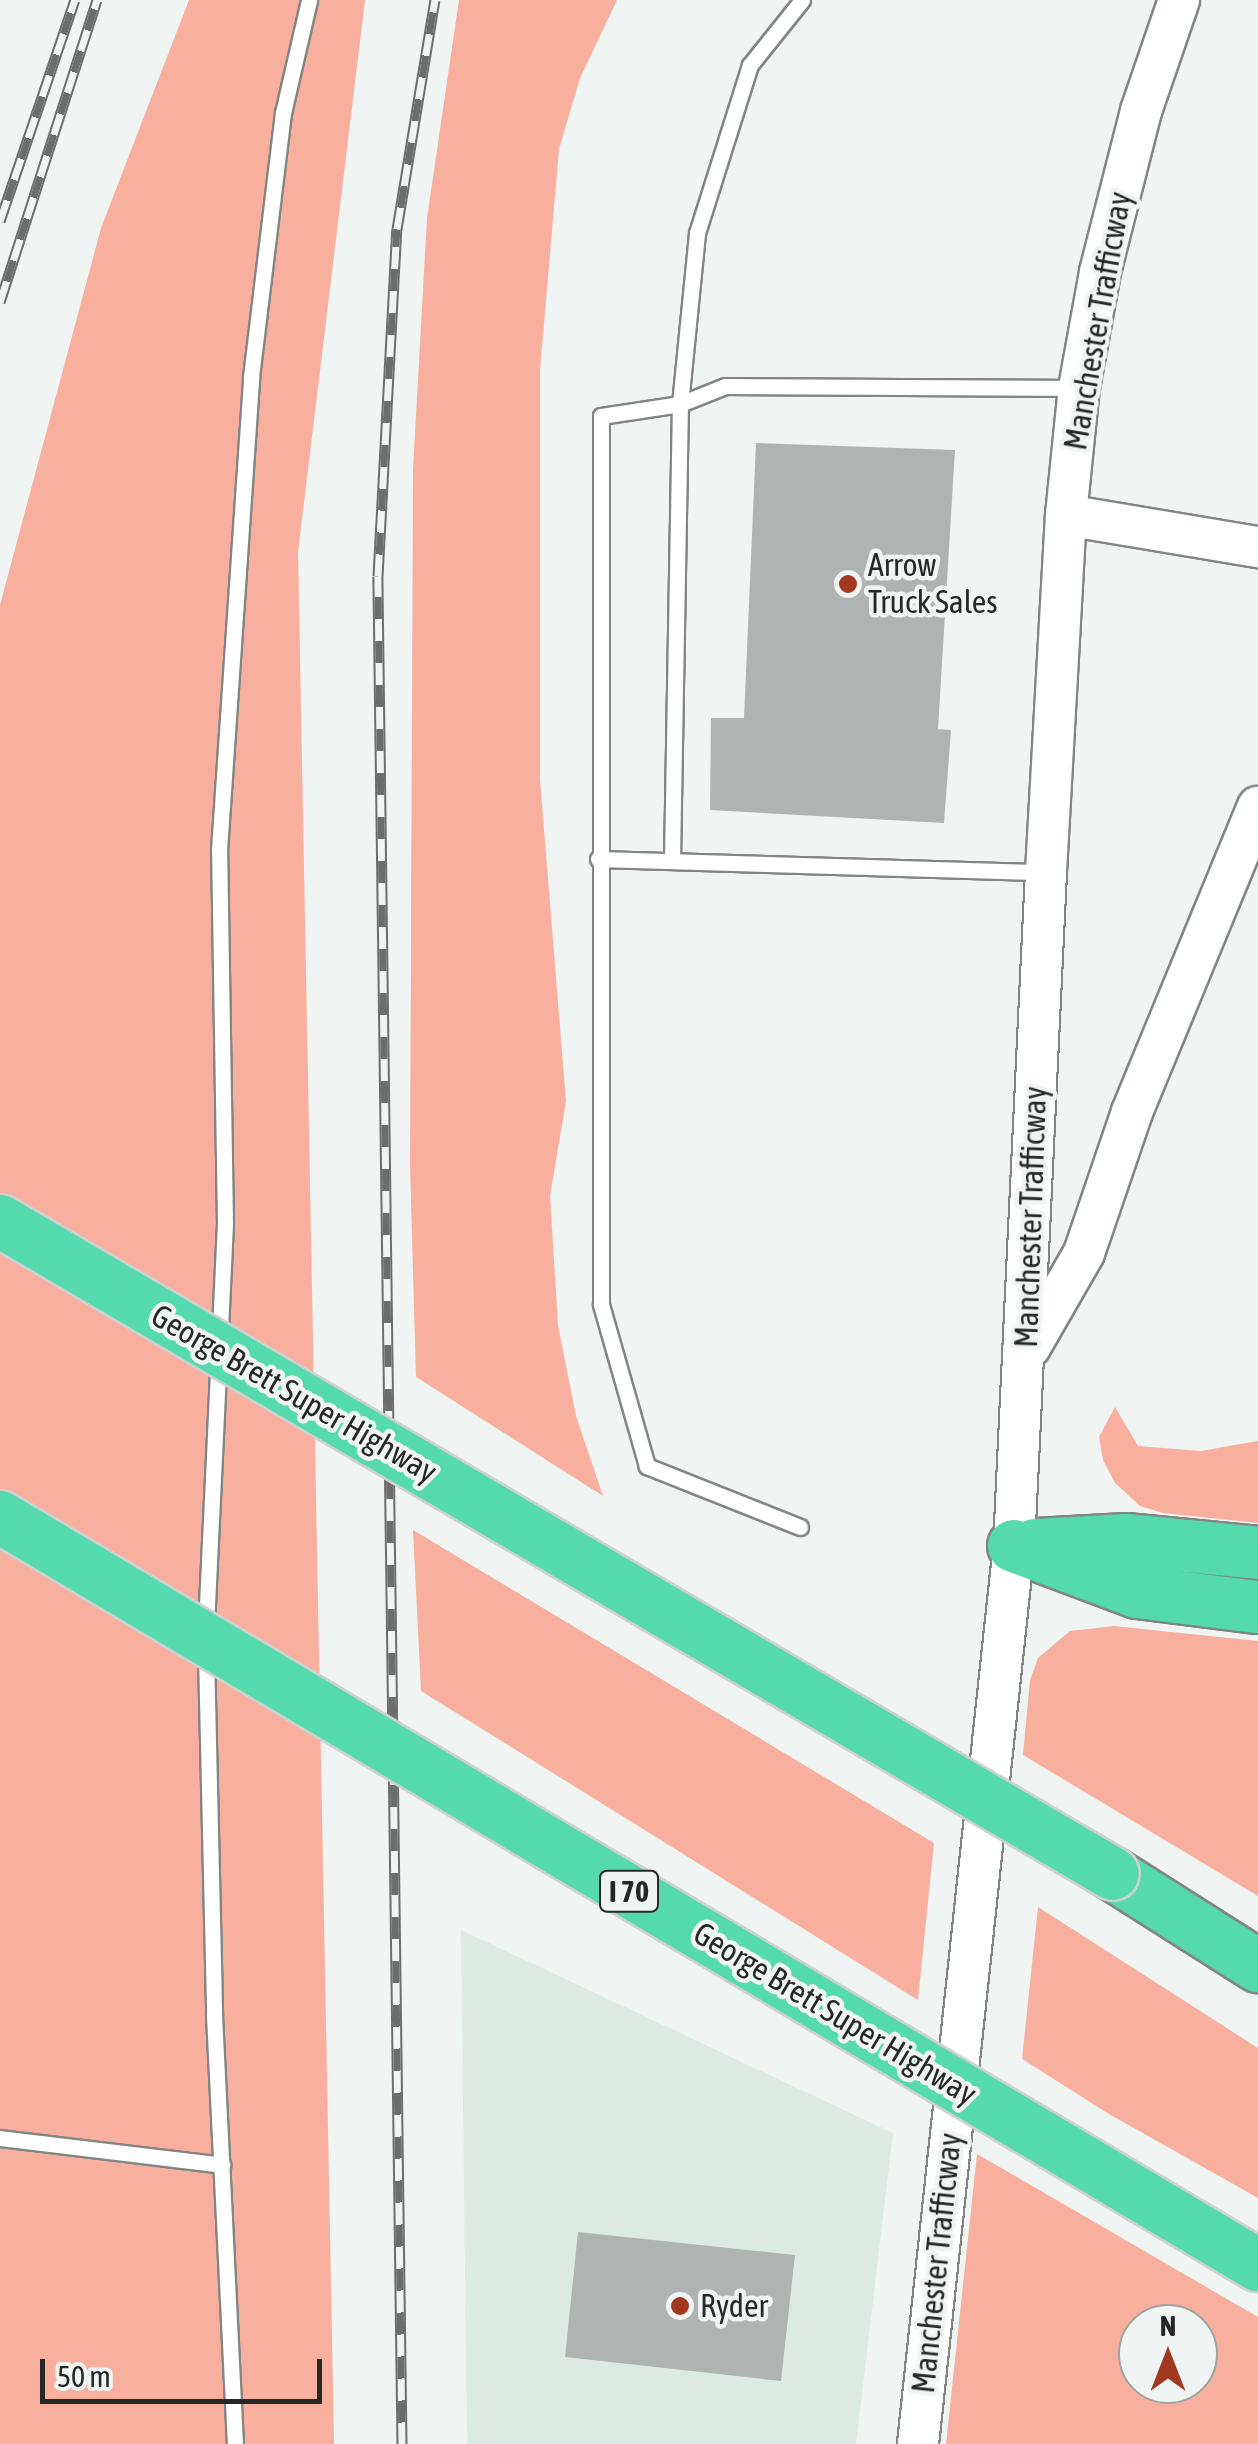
<!DOCTYPE html>
<style>
body{margin:0}
#map{position:relative;width:1258px;height:2444px;overflow:hidden;background:#f0f5f3;font-family:"Asap Condensed",sans-serif}
div>[style]{position:absolute}
.built>*{inset:0;background:#dceae4}
.green>*{inset:0;background:#f8af9d}
.building>*{inset:0;background:#afb4b2}
.roads{filter:drop-shadow(2px 0 #818683) drop-shadow(-2px 0 #818683) drop-shadow(0 2px #818683) drop-shadow(0 -2px #818683)}
.lane>*{height:15px;margin:-7.5px;padding:0 7.5px;transform-origin:7.5px;border-radius:7.5px;background:#fff}
.secondary>*{height:40px;margin:-20px;padding:0 20px;transform-origin:20px;border-radius:20px;background:#fff}
.highway>*{height:52px;margin:-26px;padding:0 26px;transform-origin:26px;border-radius:26px;background:#54daad}
.rail>*{height:11px;margin-top:-5.5px;transform-origin:0;background:repeating-linear-gradient(90deg,#f0f5f3 0 22px,#6b6e6d 0 44px);box-sizing:border-box;border-block:2px solid #6b6e6d}
.bridges{filter:drop-shadow(2px 0 #cfd0d0) drop-shadow(-2px 0 #cfd0d0) drop-shadow(0 2px #cfd0d0) drop-shadow(0 -2px #cfd0d0)}
.highway-bridge>*{height:52px;margin:-26px;padding:0 26px;transform-origin:26px;border-radius:26px;background:#54daad}
.dots>*{width:28px;height:28px;translate:-50% -50%;box-sizing:border-box;border:5px solid #f0f5f3;border-radius:50%}
span{translate:-50% -50%;white-space:nowrap;text-align:center;line-height:1.15;-webkit-text-stroke:9px #f0f5f3;paint-order:stroke}
.shield-label span{padding:2px 8px;background:#f0f5f3;border:2px solid;border-radius:8px;-webkit-text-stroke-width:0}
.shield-label{font-size:30px;color:#262828;font-weight:700}
.street-label{font-size:32px;color:#262828}
.poi-label{font-size:32px;color:#262828}
.left{translate:0 -50%;text-align:left}
.north{position:absolute;left:1118px;top:2304px;width:100px;height:100px;box-sizing:border-box;background:#f0f5f3;border:2px solid #9fa3a2;border-radius:50%;rotate:0deg;font-size:28px;font-weight:700;line-height:40px;text-align:center;color:#262828}
.north::after{content:'';display:block;margin:auto;width:35px;height:45px;background:#a1381f;clip-path:polygon(50% 0,100% 100%,50% 72%,0 100%)}
.scale{position:absolute;left:40px;top:2359px;width:282px;height:45px;box-sizing:border-box;border:5px solid #262828;border-top:0;padding-left:12px;font-size:30px;line-height:35px;white-space:nowrap;color:#262828;-webkit-text-stroke:8px #f0f5f3;paint-order:stroke}
</style>
<div id="map">
<div class="built">
<i style="clip-path:polygon(461px 1930px,893px 2133px,856px 2444px,467px 2444px)"></i>
</div>
<div class="green">
<i style="clip-path:polygon(189px 0,365px 0,298px 552px,334px 2444px,0 2444px,0 605px,101px 228px)"></i>
<i style="clip-path:polygon(459px 0,617px 0,580px 78px,559px 149px,540px 370px,540px 780px,566px 1101px,550px 1196px,558px 1325px,576px 1416px,603px 1496px,416px 1377px,410px 1166px,413px 469px,427px 218px)"></i>
<i style="clip-path:polygon(1115px 1407px,1138px 1446px,1201px 1451px,1258px 1441px,1258px 1523px,1163px 1513px,1140px 1506px,1115px 1483px,1103px 1460px,1099px 1437px)"></i>
<i style="clip-path:polygon(413px 1530px,934px 1843px,918px 2000px,421px 1691px)"></i>
<i style="clip-path:polygon(1114px 1626px,1258px 1641px,1258px 1896px,1023px 1755px,1030px 1680px,1038px 1658px,1070px 1631px)"></i>
<i style="clip-path:polygon(1038px 1907px,1258px 2048px,1258px 2198px,1109px 2114px,1022px 2059px)"></i>
<i style="clip-path:polygon(evenodd,977px 2154px,1258px 2317px,1258px 2444px,946px 2444px,977px 2154px,1138px 2324px,1198px 2324px,1198px 2384px,1138px 2384px,1138px 2324px)"></i>
</div>
<div class="building">
<i style="clip-path:polygon(756px 443px,955px 450px,938px 729px,951px 730px,944px 823px,710px 810px,711px 718px,744px 718px)"></i>
<i style="clip-path:polygon(578px 2232px,795px 2255px,781px 2381px,565px 2357px)"></i>
</div>
<div class="roads">
<div class="lane">
<i style="left:598px;top:859px;width:446px;rotate:1.7deg"></i>
<i style="left:672px;top:860px;width:456px;rotate:-89deg"></i>
<i style="left:680px;top:404px;width:172px;rotate:-84.3deg"></i>
<i style="left:697px;top:233px;width:176px;rotate:-72.5deg"></i>
<i style="left:750px;top:65px;width:83px;rotate:-51.3deg"></i>
<i style="left:800px;top:1527px;width:165px;rotate:-158.3deg"></i>
<i style="left:647px;top:1466px;width:168px;rotate:-105.9deg"></i>
<i style="left:601px;top:1304px;width:888px;rotate:-90deg"></i>
<i style="left:601px;top:416px;width:80px;rotate:-8.6deg"></i>
<i style="left:680px;top:404px;width:48px;rotate:-21.8deg"></i>
<i style="left:725px;top:386px;width:354px;rotate:0.3deg"></i>
<i style="left:206px;top:1626px;width:402px;rotate:-87.3deg"></i>
<i style="left:225px;top:1224px;width:374px;rotate:-90.9deg"></i>
<i style="left:219px;top:850px;width:474px;rotate:-86.1deg"></i>
<i style="left:251px;top:377px;width:266px;rotate:-83.1deg"></i>
<i style="left:283px;top:113px;width:116px;rotate:-77deg"></i>
<i style="left:206px;top:1654px;width:361px;rotate:88.7deg"></i>
<i style="left:214px;top:2015px;width:430px;rotate:87.2deg"></i>
<i style="left:0;top:2138px;width:224px;rotate:6.9deg"></i>
</div>
<div class="secondary">
<i style="left:1066px;top:515px;width:195px;rotate:9.5deg"></i>
<i style="left:1030px;top:1347px;width:108px;rotate:-60.1deg"></i>
<i style="left:1084px;top:1253px;width:149px;rotate:-71.2deg"></i>
<i style="left:1132px;top:1112px;width:330px;rotate:-67.6deg"></i>
<i style="left:918px;top:2444px;width:903px;rotate:-83.9deg"></i>
<i style="left:1014px;top:1546px;width:675px;rotate:-87.28deg"></i>
<i style="left:1046px;top:872px;width:358px;rotate:-86.8deg"></i>
<i style="left:1066px;top:515px;width:128px;rotate:-84.2deg"></i>
<i style="left:1079px;top:388px;width:118px;rotate:-79.7deg"></i>
<i style="left:1100px;top:272px;width:166px;rotate:-75.7deg"></i>
<i style="left:1141px;top:111px;width:117px;rotate:-71.1deg"></i>
</div>
<div class="highway">
<i style="left:1035px;top:1545px;width:91px;rotate:-3.1deg"></i>
<i style="left:1126px;top:1540px;width:133px;rotate:5.6deg"></i>
<i style="left:1014px;top:1546px;width:131px;rotate:20.5deg"></i>
<i style="left:1137px;top:1592px;width:122px;rotate:7.1deg"></i>
<i style="left:1113px;top:1874px;width:172px;rotate:32.4deg"></i>
</div>
</div>
<div class="rail">
<i style="left:0;top:221px;width:233px;rotate:-71.3deg"></i>
<i style="left:0;top:302px;width:317px;rotate:-72.2deg"></i>
<i style="left:402px;top:2444px;width:1868px;rotate:-90.74deg"></i>
<i style="left:378px;top:576px;width:348px;rotate:-86.9deg"></i>
<i style="left:397px;top:229px;width:232px;rotate:-80.6deg"></i>
</div>
<div class="bridges">
<div class="highway-bridge">
<i style="left:0;top:1221px;width:1290px;rotate:30.4deg"></i>
<i style="left:0;top:1517px;width:1464px;rotate:30.74deg"></i>
</div>
</div>
<div class="dots">
<i style="left:848px;top:584px;background:#a1381f"></i>
<i style="left:680px;top:2306px;background:#a1381f"></i>
</div>
<div class="shield-label">
<span style="left:629px;top:1891px">I 70</span>
</div>
<div class="street-label">
<span style="left:1098px;top:321px;rotate:-80deg">Manchester Trafficway</span>
<span style="left:1031px;top:1217px;rotate:-88deg">Manchester Trafficway</span>
<span style="left:294px;top:1394px;rotate:30deg">George Brett Super Highway</span>
<span style="left:835px;top:2014px;rotate:31deg">George Brett Super Highway</span>
<span style="left:937px;top:2263px;rotate:-84deg">Manchester Trafficway</span>
</div>
<div class="poi-label">
<span class="left" style="left:868px;top:584px">Arrow<br>Truck Sales</span>
<span class="left" style="left:700px;top:2306px">Ryder</span>
</div>
<div class="north">N</div>
<div class="scale">50 m</div>
</div>
